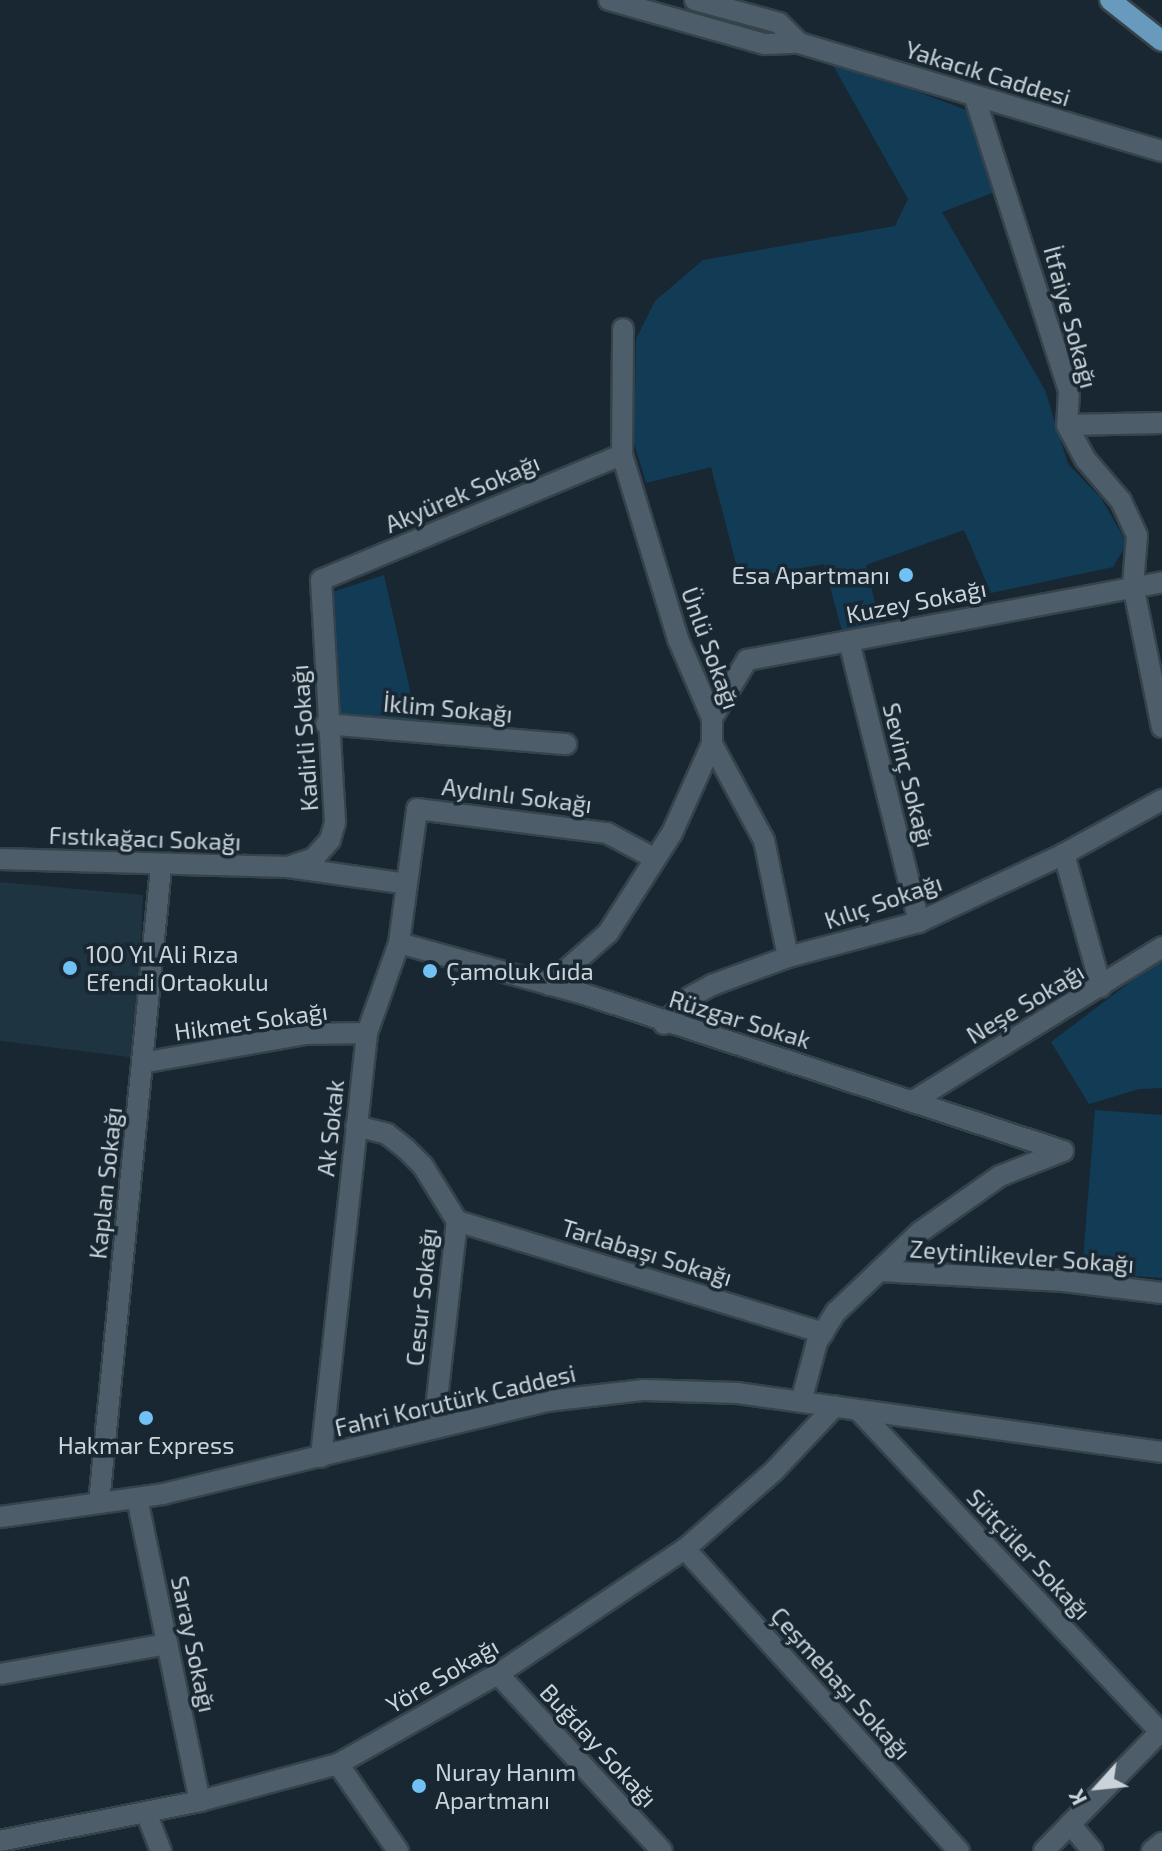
<!DOCTYPE html>
<meta charset="utf-8">
<style>
body{margin:0}
#map{position:relative;width:1162px;height:1851px;overflow:hidden;background:#182731;font-family:"Exo 2",sans-serif}
div>[style]{position:absolute}
.built>*{inset:0;background:#1e3441}
.green>*{inset:0;background:#123c56}
.roads{filter:drop-shadow(2px 0 #37434b) drop-shadow(-2px 0 #37434b) drop-shadow(0 2px #37434b) drop-shadow(0 -2px #37434b)}
.minor>*{height:20px;margin:-10px;padding:0 10px;transform-origin:10px;border-radius:10px;background:#4d5d69}
.major>*{height:20px;margin:-10px;padding:0 10px;transform-origin:10px;border-radius:10px;background:#679abc}
.dots>*{width:22px;height:22px;translate:-50% -50%;box-sizing:border-box;border:4px solid #182731;border-radius:50%}
span{translate:-50% -50%;white-space:nowrap;text-align:center;line-height:1.15;-webkit-text-stroke:7px #182731;paint-order:stroke}
.street-label{font-size:24px;color:#cad3da}
.poi-label{font-size:24px;color:#cad3da}
.right{translate:-100% -50%;text-align:right}
.left{translate:0 -50%;text-align:left}
.north{position:absolute;left:1058px;top:1747px;width:80px;height:80px;-webkit-text-stroke:6px #182731;paint-order:stroke;rotate:243deg;font-size:22px;font-weight:700;line-height:32px;text-align:center;color:#cad3da}
.north::after{content:'';display:block;margin:auto;width:28px;height:36px;background:#cad3da;clip-path:polygon(50% 0,100% 100%,50% 72%,0 100%)}
</style>
<div id="map">
<div class="built">
<i style="clip-path:polygon(0 882px,143px 895px,136px 1058px,0 1041px)"></i>
</div>
<div class="green">
<i style="clip-path:polygon(829px 58px,971px 112px,1000px 190px,942px 212px,1045px 390px,1068px 464px,1101px 498px,1127px 543px,1113px 567px,991px 593px,964px 530px,866px 565px,880px 623px,842px 631px,824px 564px,740px 579px,711px 467px,646px 483px,634px 443px,636px 339px,655px 301px,703px 260px,895px 226px,908px 199px)"></i>
<i style="clip-path:polygon(384px 575px,418px 726px,339px 724px,333px 592px)"></i>
<i style="clip-path:polygon(1162px 958px,1162px 1088px,1139px 1089px,1089px 1104px,1051px 1042px)"></i>
<i style="clip-path:polygon(1095px 1110px,1162px 1115px,1162px 1278px,1082px 1272px)"></i>
</div>
<div class="roads">
<div class="minor">
<i style="left:609px;top:0;width:162px;rotate:15.8deg"></i>
<i style="left:765px;top:44px;width:34px;rotate:-2deg"></i>
<i style="left:799px;top:43px;width:379px;rotate:16.6deg"></i>
<i style="left:695px;top:0;width:87px;rotate:15.3deg"></i>
<i style="left:779px;top:23px;width:28px;rotate:45deg"></i>
<i style="left:975px;top:98px;width:307px;rotate:72.2deg"></i>
<i style="left:1069px;top:390px;width:35px;rotate:93deg"></i>
<i style="left:1067px;top:425px;width:40px;rotate:62deg"></i>
<i style="left:1086px;top:460px;width:54px;rotate:49.5deg"></i>
<i style="left:1121px;top:501px;width:38px;rotate:65deg"></i>
<i style="left:1137px;top:536px;width:49px;rotate:94.7deg"></i>
<i style="left:1133px;top:585px;width:145px;rotate:78.5deg"></i>
<i style="left:1067px;top:425px;width:95px;rotate:-1.2deg"></i>
<i style="left:849px;top:641px;width:290px;rotate:76deg"></i>
<i style="left:712px;top:718px;width:68px;rotate:-58.9deg"></i>
<i style="left:747px;top:660px;width:422px;rotate:-10.6deg"></i>
<i style="left:326px;top:724px;width:241px;rotate:4.8deg"></i>
<i style="left:712px;top:744px;width:109px;rotate:61.6deg"></i>
<i style="left:764px;top:840px;width:119px;rotate:78.4deg"></i>
<i style="left:1064px;top:854px;width:138px;rotate:74.5deg"></i>
<i style="left:0;top:859px;width:288px;rotate:1.6deg"></i>
<i style="left:288px;top:867px;width:120px;rotate:8.1deg"></i>
<i style="left:288px;top:867px;width:28px;rotate:-19deg"></i>
<i style="left:314px;top:858px;width:24px;rotate:-48deg"></i>
<i style="left:330px;top:840px;width:19px;rotate:-74deg"></i>
<i style="left:335px;top:822px;width:242px;rotate:-93.3deg"></i>
<i style="left:321px;top:580px;width:326px;rotate:-22.6deg"></i>
<i style="left:399px;top:943px;width:189px;rotate:15.4deg"></i>
<i style="left:581px;top:993px;width:507px;rotate:18.15deg"></i>
<i style="left:549px;top:985px;width:79px;rotate:-41.4deg"></i>
<i style="left:608px;top:933px;width:119px;rotate:-57.4deg"></i>
<i style="left:672px;top:833px;width:98px;rotate:-65.8deg"></i>
<i style="left:712px;top:744px;width:26px;rotate:-90deg"></i>
<i style="left:712px;top:718px;width:86px;rotate:-113.3deg"></i>
<i style="left:678px;top:639px;width:192px;rotate:-106.9deg"></i>
<i style="left:622px;top:455px;width:126px;rotate:-89.5deg"></i>
<i style="left:664px;top:1024px;width:37px;rotate:-46deg"></i>
<i style="left:690px;top:997px;width:25px;rotate:-29deg"></i>
<i style="left:712px;top:985px;width:81px;rotate:-20.2deg"></i>
<i style="left:788px;top:957px;width:136px;rotate:-15deg"></i>
<i style="left:919px;top:922px;width:160px;rotate:-25.1deg"></i>
<i style="left:1064px;top:854px;width:112px;rotate:-28.9deg"></i>
<i style="left:142px;top:1063px;width:165px;rotate:-10.1deg"></i>
<i style="left:304px;top:1034px;width:63px;rotate:-0.9deg"></i>
<i style="left:913px;top:1101px;width:293px;rotate:-31.7deg"></i>
<i style="left:356px;top:1126px;width:32px;rotate:14deg"></i>
<i style="left:387px;top:1134px;width:23px;rotate:38deg"></i>
<i style="left:405px;top:1148px;width:25px;rotate:45deg"></i>
<i style="left:423px;top:1166px;width:65px;rotate:58.3deg"></i>
<i style="left:457px;top:1221px;width:206px;rotate:96.4deg"></i>
<i style="left:457px;top:1221px;width:383px;rotate:17deg"></i>
<i style="left:879px;top:1271px;width:184px;rotate:3.1deg"></i>
<i style="left:1063px;top:1281px;width:100px;rotate:6.9deg"></i>
<i style="left:801px;top:1402px;width:62px;rotate:-75.1deg"></i>
<i style="left:817px;top:1342px;width:36px;rotate:-58deg"></i>
<i style="left:836px;top:1312px;width:116px;rotate:-43.6deg"></i>
<i style="left:920px;top:1232px;width:98px;rotate:-35deg"></i>
<i style="left:1000px;top:1176px;width:68px;rotate:-21.6deg"></i>
<i style="left:860px;top:1412px;width:439px;rotate:46.8deg"></i>
<i style="left:321px;top:1457px;width:426px;rotate:-83.8deg"></i>
<i style="left:367px;top:1033px;width:96px;rotate:-70.4deg"></i>
<i style="left:399px;top:943px;width:135px;rotate:-82.3deg"></i>
<i style="left:417px;top:809px;width:192px;rotate:7.2deg"></i>
<i style="left:607px;top:833px;width:51px;rotate:28.1deg"></i>
<i style="left:137px;top:1498px;width:309px;rotate:78.3deg"></i>
<i style="left:99px;top:1503px;width:639px;rotate:-84.43deg"></i>
<i style="left:0;top:1517px;width:165px;rotate:-8deg"></i>
<i style="left:163px;top:1494px;width:395px;rotate:-13.6deg"></i>
<i style="left:547px;top:1401px;width:98px;rotate:-6.5deg"></i>
<i style="left:644px;top:1390px;width:93px;rotate:1.8deg"></i>
<i style="left:737px;top:1393px;width:429px;rotate:7.9deg"></i>
<i style="left:685px;top:1549px;width:408px;rotate:47.8deg"></i>
<i style="left:0;top:1674px;width:170px;rotate:-10.2deg"></i>
<i style="left:498px;top:1674px;width:241px;rotate:47.2deg"></i>
<i style="left:338px;top:1764px;width:106px;rotate:55.4deg"></i>
<i style="left:146px;top:1812px;width:42px;rotate:69deg"></i>
<i style="left:1070px;top:1824px;width:35px;rotate:50deg"></i>
<i style="left:0;top:1841px;width:204px;rotate:-11.3deg"></i>
<i style="left:200px;top:1801px;width:143px;rotate:-15deg"></i>
<i style="left:338px;top:1764px;width:184px;rotate:-29.4deg"></i>
<i style="left:498px;top:1674px;width:225px;rotate:-33.8deg"></i>
<i style="left:685px;top:1549px;width:118px;rotate:-41.2deg"></i>
<i style="left:774px;top:1471px;width:89px;rotate:-46.8deg"></i>
<i style="left:1044px;top:1851px;width:169px;rotate:-45.7deg"></i>
<i style="left:1152px;top:1851px;width:13px;rotate:-39deg"></i>
</div>
<div class="major">
<i style="left:1110px;top:0;width:66px;rotate:38.3deg"></i>
</div>
</div>
<div class="dots">
<i style="left:906px;top:575px;background:#72c1f5"></i>
<i style="left:70px;top:968px;background:#72c1f5"></i>
<i style="left:430px;top:971px;background:#72c1f5"></i>
<i style="left:146px;top:1418px;background:#72c1f5"></i>
<i style="left:419px;top:1786px;background:#72c1f5"></i>
</div>
<div class="street-label">
<span style="left:988px;top:73px;rotate:17deg">Yakacık Caddesi</span>
<span style="left:1071px;top:317px;rotate:75deg">İtfaiye Sokağı</span>
<span style="left:462px;top:493px;rotate:-23deg">Akyürek Sokağı</span>
<span style="left:916px;top:601px;rotate:-11deg">Kuzey Sokağı</span>
<span style="left:711px;top:648px;rotate:70deg">Ünlü Sokağı</span>
<span style="left:448px;top:708px;rotate:5deg">İklim Sokağı</span>
<span style="left:304px;top:738px;rotate:-94deg">Kadirli Sokağı</span>
<span style="left:909px;top:775px;rotate:76deg">Sevinç Sokağı</span>
<span style="left:517px;top:795px;rotate:7deg">Aydınlı Sokağı</span>
<span style="left:145px;top:838px;rotate:2deg">Fıstıkağacı Sokağı</span>
<span style="left:883px;top:901px;rotate:-19deg">Kılıç Sokağı</span>
<span style="left:1025px;top:1003px;rotate:-31deg">Neşe Sokağı</span>
<span style="left:740px;top:1019px;rotate:17deg">Rüzgar Sokak</span>
<span style="left:251px;top:1021px;rotate:-8deg">Hikmet Sokağı</span>
<span style="left:330px;top:1128px;rotate:-84deg">Ak Sokak</span>
<span style="left:105px;top:1183px;rotate:-84deg">Kaplan Sokağı</span>
<span style="left:647px;top:1252px;rotate:17deg">Tarlabaşı Sokağı</span>
<span style="left:1022px;top:1256px;rotate:4deg">Zeytinlikevler Sokağı</span>
<span style="left:421px;top:1297px;rotate:-84deg">Cesur Sokağı</span>
<span style="left:455px;top:1400px;rotate:-13deg">Fahri Korutürk Caddesi</span>
<span style="left:1029px;top:1554px;rotate:47deg">Sütçüler Sokağı</span>
<span style="left:194px;top:1644px;rotate:78deg">Saray Sokağı</span>
<span style="left:442px;top:1675px;rotate:-30deg">Yöre Sokağı</span>
<span style="left:841px;top:1683px;rotate:48deg">Çeşmebaşı Sokağı</span>
<span style="left:599px;top:1745px;rotate:47deg">Buğday Sokağı</span>
</div>
<div class="poi-label">
<span class="right" style="left:890px;top:575px">Esa Apartmanı</span>
<span class="left" style="left:86px;top:968px">100 Yıl Ali Rıza<br>Efendi Ortaokulu</span>
<span class="left" style="left:446px;top:971px">Çamoluk Gıda</span>
<span style="left:146px;top:1445px">Hakmar Express</span>
<span class="left" style="left:435px;top:1786px">Nuray Hanım<br>Apartmanı</span>
</div>
<div class="north">K</div>
</div>
